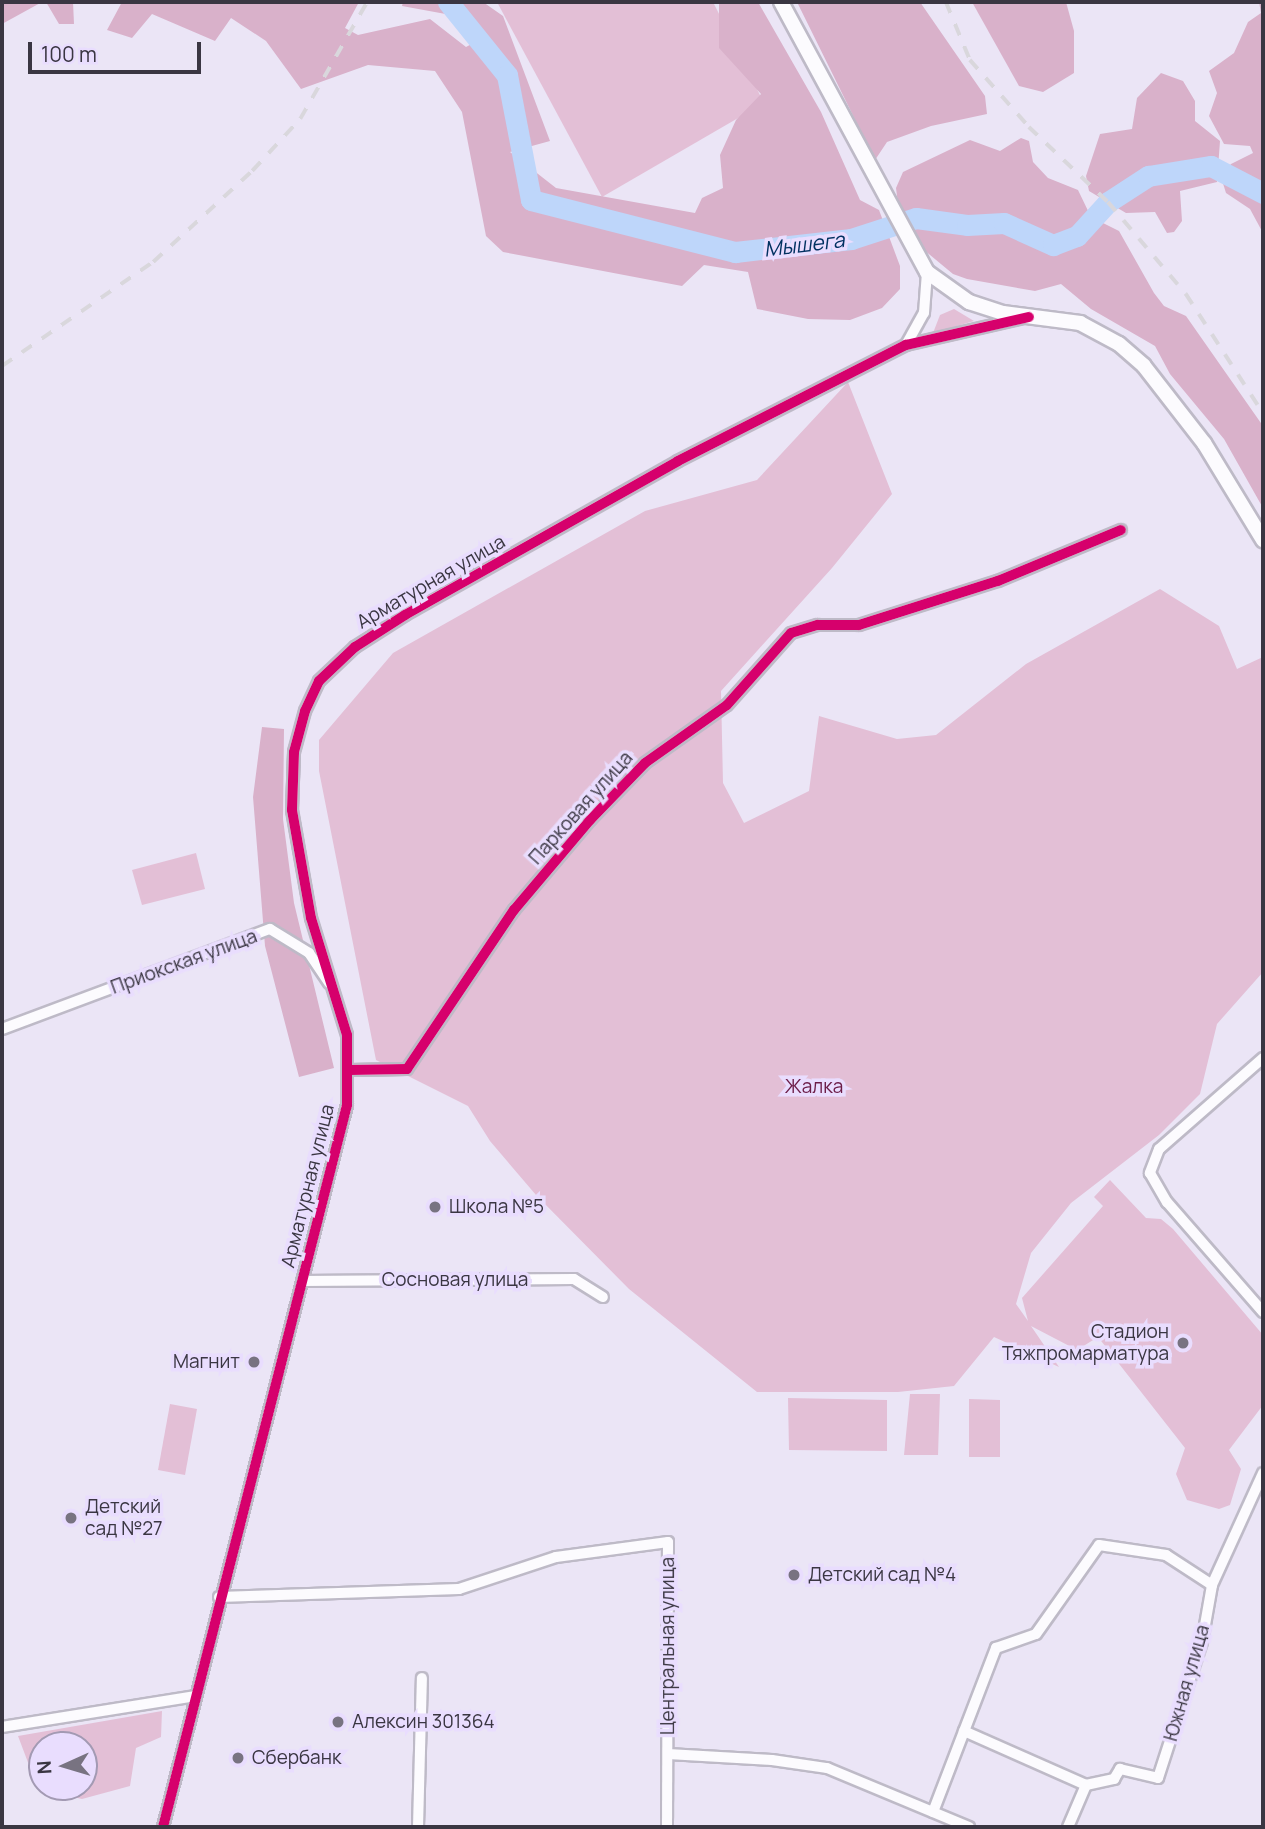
<!DOCTYPE html>
<meta charset="utf-8">
<style>
body{margin:0}
#map{position:relative;width:1265px;height:1829px;overflow:hidden;background:#ebe5f6;font-family:Manrope,sans-serif}
div>[style]{position:absolute}
.green>*{inset:0;background:#e3bfd6}
.forest>*{inset:0;background:#d9b1ca}
.river>*{height:21px;margin:-10.5px;padding:0 10.5px;transform-origin:10.5px;border-radius:10.5px;background:#bed6fa}
.roads{filter:drop-shadow(2px 0 #bebac7) drop-shadow(-2px 0 #bebac7) drop-shadow(0 2px #bebac7) drop-shadow(0 -2px #bebac7)}
.minor>*{height:10px;margin:-5px;padding:0 5px;transform-origin:5px;border-radius:5px;background:#fcfbfe}
.major>*{height:14px;margin:-7px;padding:0 7px;transform-origin:7px;border-radius:7px;background:#fcfbfe}
.rail>*{height:3.5px;margin-top:-1.75px;transform-origin:0;background:repeating-linear-gradient(90deg,#d9d7dc 0 12px,transparent 0 24px)}
.cycleway>*{height:10px;margin:-5px;padding:0 5px;transform-origin:5px;border-radius:5px;background:#d6006c}
.dots>*{width:19px;height:19px;translate:-50% -50%;box-sizing:border-box;border:4px solid #e9ddfe;border-radius:50%}
span{translate:-50% -50%;white-space:nowrap;text-align:center;line-height:1.15;-webkit-text-stroke:7px #e9ddfe;paint-order:stroke}
.street-label{font-size:19px;color:#3a3642}
.park-label{font-size:19px;color:#6b1b47}
.poi-label{font-size:19px;color:#3a3642}
.left{translate:0 -50%;text-align:left}
.right{translate:-100% -50%;text-align:right}
.water-label{font-size:21px;color:#013161;font-style:italic}
.frame{position:absolute;inset:0;border:4px solid #3a3642;pointer-events:none}
.north{position:absolute;left:28px;top:1731px;width:70px;height:70px;box-sizing:border-box;background:#e9ddfe;border:2px solid #a39ab3;border-radius:50%;rotate:266deg;font-size:19px;font-weight:700;line-height:28px;text-align:center;color:#3a3642}
.north::after{content:'';display:block;margin:auto;width:24px;height:32px;background:#787381;clip-path:polygon(50% 0,100% 100%,50% 72%,0 100%)}
.scale{position:absolute;left:28px;top:42px;width:173px;height:32px;box-sizing:border-box;border:4px solid #3a3642;border-top:0;padding-left:9px;font-size:21px;line-height:24px;white-space:nowrap;color:#3a3642;-webkit-text-stroke:5px #e9ddfe;paint-order:stroke}
</style>
<div id="map">
<div class="green">
<i style="clip-path:polygon(497px 2px,713px 2px,764px 103px,602px 197px)"></i>
<i style="clip-path:polygon(954px 309px,974px 321px,933px 333px,940px 315px)"></i>
<i style="clip-path:polygon(848px 382px,892px 494px,832px 568px,721px 691px,723px 783px,744px 823px,809px 791px,819px 716px,897px 739px,936px 735px,1026px 664px,1160px 589px,1219px 626px,1237px 669px,1263px 657px,1263px 972px,1217px 1024px,1200px 1094px,1159px 1135px,1071px 1203px,1031px 1253px,1016px 1304px,1028px 1321px,1022px 1298px,1103px 1206px,1094px 1197px,1110px 1180px,1146px 1218px,1161px 1219px,1173px 1229px,1263px 1335px,1263px 1405px,1229px 1450px,1241px 1469px,1230px 1505px,1219px 1509px,1187px 1500px,1176px 1474px,1185px 1448px,1098px 1337px,1077px 1350px,1031px 1326px,1059px 1367px,994px 1337px,954px 1386px,898px 1392px,757px 1392px,629px 1289px,536px 1195px,490px 1141px,468px 1106px,376px 1060px,319px 771px,319px 740px,393px 653px,645px 511px,757px 480px)"></i>
<i style="clip-path:polygon(196px 853px,205px 889px,142px 905px,132px 870px)"></i>
<i style="clip-path:polygon(910px 1394px,940px 1394px,938px 1455px,904px 1455px)"></i>
<i style="clip-path:polygon(788px 1398px,887px 1400px,887px 1451px,789px 1450px)"></i>
<i style="clip-path:polygon(969px 1399px,1000px 1400px,1000px 1457px,969px 1457px)"></i>
<i style="clip-path:polygon(170px 1404px,197px 1409px,185px 1475px,158px 1470px)"></i>
<i style="clip-path:polygon(evenodd,162px 1711px,161px 1737px,136px 1748px,130px 1786px,82px 1799px,38px 1789px,18px 1736px,162px 1711px,42px 1745px,84px 1745px,84px 1787px,42px 1787px,42px 1745px)"></i>
</div>
<div class="forest">
<i style="clip-path:polygon(2px 2px,42px 2px,2px 24px)"></i>
<i style="clip-path:polygon(46px 2px,73px 2px,74px 24px,59px 24px)"></i>
<i style="clip-path:polygon(122px 2px,359px 2px,345px 28px,358px 35px,430px 19px,466px 47px,479px 40px,451px 15px,402px 6px,403px 2px,483px 2px,503px 16px,550px 141px,510px 152px,556px 188px,695px 213px,702px 198px,723px 188px,720px 155px,736px 120px,761px 94px,719px 48px,719px 2px,758px 2px,821px 112px,860px 200px,879px 210px,900px 266px,900px 289px,882px 308px,850px 320px,808px 319px,757px 309px,748px 272px,704px 265px,682px 286px,503px 252px,486px 236px,462px 112px,435px 71px,368px 65px,301px 89px,266px 41px,231px 18px,215px 41px,152px 14px,132px 38px,107px 30px)"></i>
<i style="clip-path:polygon(797px 2px,920px 2px,985px 96px,987px 114px,931px 126px,887px 142px,875px 160px)"></i>
<i style="clip-path:polygon(972px 2px,1066px 2px,1074px 31px,1074px 73px,1043px 92px,1019px 86px)"></i>
<i style="clip-path:polygon(1259px 2px,1263px 2px,1263px 233px,1250px 209px,1226px 193px,1221px 177px,1231px 164px,1253px 153px,1250px 146px,1224px 144px,1209px 116px,1217px 93px,1209px 71px,1234px 53px,1248px 22px,1261px 13px)"></i>
<i style="clip-path:polygon(1161px 73px,1183px 81px,1195px 101px,1195px 121px,1220px 141px,1217px 182px,1180px 191px,1182px 221px,1174px 232px,1167px 233px,1155px 212px,1126px 213px,1089px 191px,1086px 176px,1100px 134px,1132px 129px,1137px 98px)"></i>
<i style="clip-path:polygon(1021px 138px,1029px 141px,1033px 162px,1048px 178px,1078px 190px,1091px 217px,1119px 231px,1154px 293px,1164px 306px,1186px 316px,1263px 426px,1263px 508px,1224px 439px,1170px 374px,1155px 346px,1091px 309px,1061px 284px,1035px 291px,967px 279px,953px 274px,918px 245px,898px 204px,896px 188px,903px 172px,970px 140px,1000px 151px)"></i>
<i style="clip-path:polygon(262px 727px,284px 729px,283px 819px,294px 903px,334px 1068px,299px 1077px,265px 946px,253px 797px)"></i>
</div>
<div class="river">
<i style="left:448px;top:2px;width:94px;rotate:51.1deg"></i>
<i style="left:507px;top:75px;width:127px;rotate:79.1deg"></i>
<i style="left:531px;top:200px;width:211px;rotate:14.3deg"></i>
<i style="left:735px;top:252px;width:117px;rotate:-6.4deg"></i>
<i style="left:851px;top:239px;width:68px;rotate:-17.9deg"></i>
<i style="left:916px;top:218px;width:51px;rotate:7.8deg"></i>
<i style="left:967px;top:225px;width:37px;rotate:-3deg"></i>
<i style="left:1004px;top:223px;width:54px;rotate:24.2deg"></i>
<i style="left:1053px;top:245px;width:26px;rotate:-21deg"></i>
<i style="left:1077px;top:236px;width:46px;rotate:-47.6deg"></i>
<i style="left:1108px;top:202px;width:48px;rotate:-33deg"></i>
<i style="left:1148px;top:176px;width:64px;rotate:-9deg"></i>
<i style="left:1211px;top:166px;width:59px;rotate:27.4deg"></i>
</div>
<div class="roads">
<div class="minor">
<i style="left:906px;top:345px;width:37px;rotate:-61deg"></i>
<i style="left:924px;top:313px;width:41px;rotate:-85.8deg"></i>
<i style="left:2px;top:1029px;width:286px;rotate:-20.5deg"></i>
<i style="left:270px;top:929px;width:46px;rotate:31.6deg"></i>
<i style="left:309px;top:953px;width:36px;rotate:56deg"></i>
<i style="left:1263px;top:1058px;width:138px;rotate:138.8deg"></i>
<i style="left:1159px;top:1149px;width:26px;rotate:111deg"></i>
<i style="left:1150px;top:1173px;width:34px;rotate:60deg"></i>
<i style="left:1167px;top:1202px;width:146px;rotate:48.9deg"></i>
<i style="left:350px;top:1070px;width:57px;rotate:-1deg"></i>
<i style="left:407px;top:1069px;width:192px;rotate:-56.1deg"></i>
<i style="left:514px;top:910px;width:118px;rotate:-49.8deg"></i>
<i style="left:590px;top:820px;width:79px;rotate:-46deg"></i>
<i style="left:645px;top:763px;width:100px;rotate:-35.3deg"></i>
<i style="left:727px;top:705px;width:96px;rotate:-48.4deg"></i>
<i style="left:791px;top:633px;width:28px;rotate:-17deg"></i>
<i style="left:818px;top:625px;width:41px"></i>
<i style="left:859px;top:625px;width:146px;rotate:-17.6deg"></i>
<i style="left:998px;top:581px;width:133px;rotate:-22.5deg"></i>
<i style="left:302px;top:1281px;width:272px;rotate:-0.4deg"></i>
<i style="left:574px;top:1279px;width:34px;rotate:32deg"></i>
<i style="left:219px;top:1597px;width:240px;rotate:-1.9deg"></i>
<i style="left:459px;top:1589px;width:102px;rotate:-18.3deg"></i>
<i style="left:556px;top:1557px;width:113px;rotate:-7.6deg"></i>
<i style="left:668px;top:1542px;width:285px;rotate:90.2deg"></i>
<i style="left:2px;top:1727px;width:196px;rotate:-9.1deg"></i>
<i style="left:964px;top:1731px;width:133px;rotate:23.9deg"></i>
<i style="left:668px;top:1754px;width:104px;rotate:3.3deg"></i>
<i style="left:772px;top:1760px;width:56px;rotate:8.3deg"></i>
<i style="left:827px;top:1768px;width:154px;rotate:22.6deg"></i>
<i style="left:933px;top:1812px;width:176px;rotate:-69deg"></i>
<i style="left:996px;top:1648px;width:42px;rotate:-19.3deg"></i>
<i style="left:1036px;top:1634px;width:109px;rotate:-54.7deg"></i>
<i style="left:1099px;top:1545px;width:68px;rotate:8.5deg"></i>
<i style="left:1166px;top:1555px;width:55px;rotate:33.1deg"></i>
<i style="left:163px;top:1827px;width:745px;rotate:-75.7deg"></i>
<i style="left:347px;top:1105px;width:70px;rotate:-90deg"></i>
<i style="left:347px;top:1035px;width:122px;rotate:-107.1deg"></i>
<i style="left:311px;top:918px;width:110px;rotate:-100deg"></i>
<i style="left:292px;top:810px;width:58px;rotate:-88deg"></i>
<i style="left:294px;top:752px;width:42px;rotate:-75deg"></i>
<i style="left:305px;top:711px;width:33px;rotate:-65deg"></i>
<i style="left:319px;top:681px;width:50px;rotate:-43.4deg"></i>
<i style="left:355px;top:647px;width:59px;rotate:-32.6deg"></i>
<i style="left:405px;top:615px;width:313px;rotate:-29.4deg"></i>
<i style="left:678px;top:461px;width:256px;rotate:-27deg"></i>
<i style="left:906px;top:345px;width:120px;rotate:-13deg"></i>
<i style="left:418px;top:1827px;width:149px;rotate:-88.5deg"></i>
<i style="left:1068px;top:1827px;width:46px;rotate:-66.8deg"></i>
<i style="left:1086px;top:1785px;width:29px;rotate:-12deg"></i>
<i style="left:1114px;top:1779px;width:12px;rotate:-59deg"></i>
<i style="left:1120px;top:1769px;width:39px;rotate:13deg"></i>
<i style="left:1158px;top:1778px;width:143px;rotate:-72.1deg"></i>
<i style="left:1202px;top:1642px;width:58px;rotate:-80deg"></i>
<i style="left:1212px;top:1585px;width:123px;rotate:-65.5deg"></i>
</div>
<div class="major">
<i style="left:781px;top:2px;width:307px;rotate:61.6deg"></i>
<i style="left:927px;top:272px;width:52px;rotate:35.5deg"></i>
<i style="left:969px;top:302px;width:36px;rotate:18deg"></i>
<i style="left:1003px;top:313px;width:78px;rotate:7.4deg"></i>
<i style="left:1080px;top:323px;width:44px;rotate:28.3deg"></i>
<i style="left:1119px;top:344px;width:33px;rotate:41deg"></i>
<i style="left:1144px;top:366px;width:98px;rotate:52.1deg"></i>
<i style="left:1204px;top:443px;width:114px;rotate:58.7deg"></i>
</div>
</div>
<div class="rail">
<i style="left:946px;top:2px;width:63px;rotate:67.5deg"></i>
<i style="left:970px;top:60px;width:89px;rotate:48.6deg"></i>
<i style="left:1029px;top:127px;width:109px;rotate:43.5deg"></i>
<i style="left:1108px;top:202px;width:121px;rotate:49.7deg"></i>
<i style="left:1186px;top:294px;width:142px;rotate:57.1deg"></i>
<i style="left:2px;top:366px;width:183px;rotate:-34.6deg"></i>
<i style="left:153px;top:262px;width:134px;rotate:-42.6deg"></i>
<i style="left:252px;top:171px;width:71px;rotate:-47.3deg"></i>
<i style="left:300px;top:119px;width:135px;rotate:-60.2deg"></i>
</div>
<div class="cycleway">
<i style="left:350px;top:1070px;width:57px;rotate:-1deg"></i>
<i style="left:407px;top:1069px;width:192px;rotate:-56.1deg"></i>
<i style="left:514px;top:910px;width:118px;rotate:-49.8deg"></i>
<i style="left:590px;top:820px;width:79px;rotate:-46deg"></i>
<i style="left:645px;top:763px;width:100px;rotate:-35.3deg"></i>
<i style="left:727px;top:705px;width:96px;rotate:-48.4deg"></i>
<i style="left:791px;top:633px;width:28px;rotate:-17deg"></i>
<i style="left:818px;top:625px;width:41px"></i>
<i style="left:859px;top:625px;width:146px;rotate:-17.6deg"></i>
<i style="left:998px;top:581px;width:133px;rotate:-22.5deg"></i>
<i style="left:163px;top:1827px;width:745px;rotate:-75.7deg"></i>
<i style="left:347px;top:1105px;width:70px;rotate:-90deg"></i>
<i style="left:347px;top:1035px;width:122px;rotate:-107.1deg"></i>
<i style="left:311px;top:918px;width:110px;rotate:-100deg"></i>
<i style="left:292px;top:810px;width:58px;rotate:-88deg"></i>
<i style="left:294px;top:752px;width:42px;rotate:-75deg"></i>
<i style="left:305px;top:711px;width:33px;rotate:-65deg"></i>
<i style="left:319px;top:681px;width:50px;rotate:-43.4deg"></i>
<i style="left:355px;top:647px;width:59px;rotate:-32.6deg"></i>
<i style="left:405px;top:615px;width:313px;rotate:-29.4deg"></i>
<i style="left:678px;top:461px;width:256px;rotate:-27deg"></i>
<i style="left:906px;top:345px;width:126px;rotate:-12.8deg"></i>
</div>
<div class="dots">
<i style="left:435px;top:1207px;background:#787381"></i>
<i style="left:1183px;top:1343px;background:#787381"></i>
<i style="left:254px;top:1362px;background:#787381"></i>
<i style="left:71px;top:1518px;background:#787381"></i>
<i style="left:794px;top:1575px;background:#787381"></i>
<i style="left:338px;top:1722px;background:#787381"></i>
<i style="left:238px;top:1758px;background:#787381"></i>
</div>
<div class="street-label">
<span style="left:431px;top:582px;rotate:-30deg">Арматурная улица</span>
<span style="left:581px;top:808px;rotate:-48deg">Парковая улица</span>
<span style="left:184px;top:962px;rotate:-20deg">Приокская улица</span>
<span style="left:308px;top:1186px;rotate:-76deg">Арматурная улица</span>
<span style="left:455px;top:1280px">Сосновая улица</span>
<span style="left:668px;top:1646px;rotate:-90deg">Центральная улица</span>
<span style="left:1187px;top:1683px;rotate:-74deg">Южная улица</span>
</div>
<div class="park-label">
<span style="left:814px;top:1087px">Жалка</span>
</div>
<div class="poi-label">
<span class="left" style="left:449px;top:1207px">Школа №5</span>
<span class="right" style="left:1169px;top:1343px">Стадион<br>Тяжпромарматура</span>
<span class="right" style="left:240px;top:1362px">Магнит</span>
<span class="left" style="left:85px;top:1518px">Детский<br>сад №27</span>
<span class="left" style="left:808px;top:1575px">Детский сад №4</span>
<span class="left" style="left:352px;top:1722px">Алексин 301364</span>
<span class="left" style="left:252px;top:1758px">Сбербанк</span>
</div>
<div class="water-label">
<span style="left:804px;top:244px;rotate:-7deg">Мышега</span>
</div>
<div class="frame"></div>
<div class="north">N</div>
<div class="scale">100 m</div>
</div>
